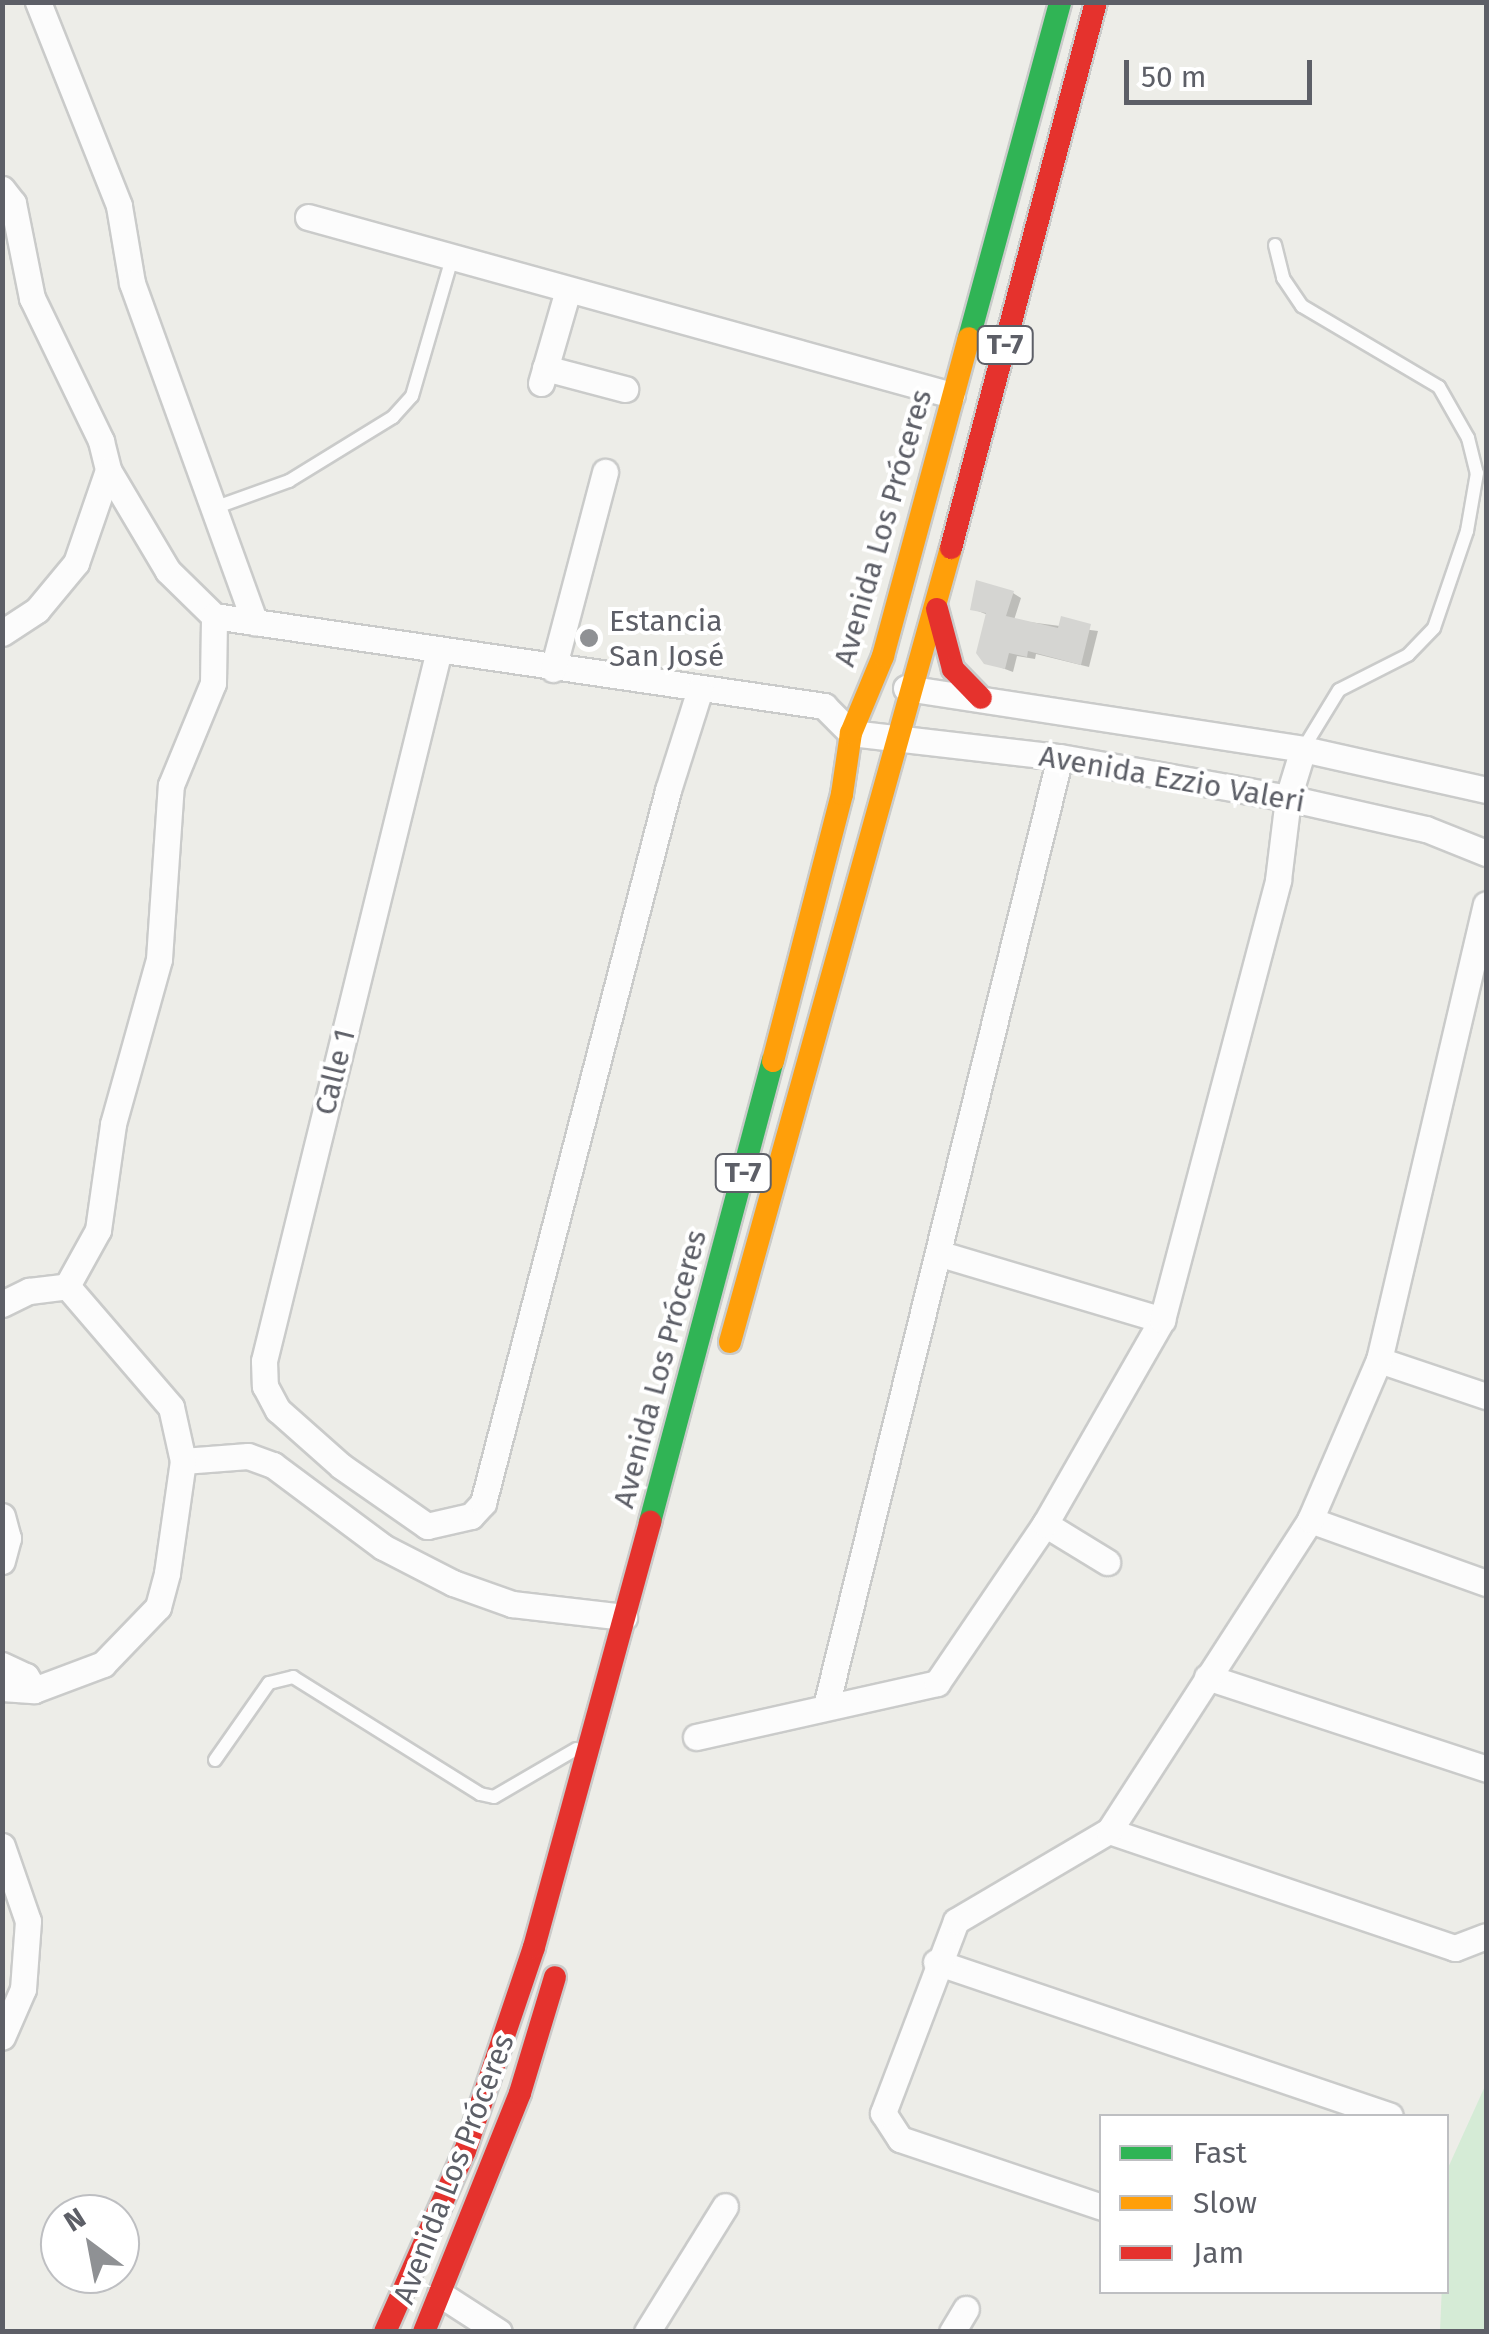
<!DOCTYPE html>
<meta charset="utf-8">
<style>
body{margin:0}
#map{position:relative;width:1489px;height:2334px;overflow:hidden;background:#edede8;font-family:"Fira Sans",sans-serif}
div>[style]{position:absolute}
.green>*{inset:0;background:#d5ebd6}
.shadow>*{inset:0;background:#0003}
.building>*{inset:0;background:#d5d5d2}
.roads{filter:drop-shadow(2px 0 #cacbca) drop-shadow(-2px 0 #cacbca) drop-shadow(0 2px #cacbca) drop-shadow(0 -2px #cacbca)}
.lane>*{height:12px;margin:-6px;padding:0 6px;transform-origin:6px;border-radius:6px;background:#fcfcfc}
.street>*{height:25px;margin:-12.5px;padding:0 12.5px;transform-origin:12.5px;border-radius:12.5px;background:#fcfcfc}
.fast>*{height:22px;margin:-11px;padding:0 11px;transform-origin:11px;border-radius:11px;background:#30b455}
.slow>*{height:22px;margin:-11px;padding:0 11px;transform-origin:11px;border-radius:11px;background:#ff9f0a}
.jam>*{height:22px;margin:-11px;padding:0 11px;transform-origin:11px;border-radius:11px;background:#e5322d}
.dots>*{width:28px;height:28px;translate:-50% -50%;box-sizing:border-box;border:5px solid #fff;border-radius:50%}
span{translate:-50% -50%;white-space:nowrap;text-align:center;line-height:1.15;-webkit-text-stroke:8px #fff;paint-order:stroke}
.shield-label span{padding:2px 8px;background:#fff;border:2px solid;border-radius:8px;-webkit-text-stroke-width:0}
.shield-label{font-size:28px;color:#5d5f67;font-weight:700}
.street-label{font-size:30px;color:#5d5f67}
.poi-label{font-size:30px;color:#5d5f67}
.left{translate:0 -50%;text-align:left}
.frame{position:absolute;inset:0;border:5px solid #5d5f67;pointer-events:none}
.legend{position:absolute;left:1099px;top:2114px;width:350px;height:180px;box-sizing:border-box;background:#fff;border:2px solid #bebfc2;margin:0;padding:12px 18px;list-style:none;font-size:30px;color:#5d5f67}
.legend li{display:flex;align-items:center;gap:20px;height:50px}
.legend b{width:50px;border:2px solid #bebfc2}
.north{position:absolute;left:40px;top:2194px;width:100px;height:100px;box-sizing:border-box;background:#fff;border:2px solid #bebfc2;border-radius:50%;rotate:328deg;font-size:28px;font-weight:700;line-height:40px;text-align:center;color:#5d5f67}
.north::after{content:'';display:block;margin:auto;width:35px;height:45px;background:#8f9194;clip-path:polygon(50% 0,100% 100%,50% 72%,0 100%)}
.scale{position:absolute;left:1124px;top:60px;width:188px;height:45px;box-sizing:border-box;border:5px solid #5d5f67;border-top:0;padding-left:12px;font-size:30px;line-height:35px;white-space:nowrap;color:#5d5f67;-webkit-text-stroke:8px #fff;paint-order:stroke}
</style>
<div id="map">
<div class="green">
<i style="clip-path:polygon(1486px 2084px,1486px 2331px,1440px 2331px,1447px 2170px)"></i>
</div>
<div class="shadow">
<i style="clip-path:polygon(1013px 593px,1021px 598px,1014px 620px,1098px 631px,1089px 667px,1036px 654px,1035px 659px,1017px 656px,1013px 672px,986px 662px,988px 615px,973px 609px)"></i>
</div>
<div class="building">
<i style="clip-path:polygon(976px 580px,1014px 591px,1006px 616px,1058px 628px,1061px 616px,1091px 624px,1081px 665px,1028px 651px,1027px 657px,1009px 653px,1005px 669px,984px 664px,976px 653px,986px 613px,970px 610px)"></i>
</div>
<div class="roads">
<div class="lane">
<i style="left:1275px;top:245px;width:34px;rotate:76deg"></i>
<i style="left:1283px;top:278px;width:34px;rotate:56deg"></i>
<i style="left:1302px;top:306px;width:159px;rotate:30.6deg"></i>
<i style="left:1439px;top:387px;width:59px;rotate:60.4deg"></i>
<i style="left:1468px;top:438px;width:36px;rotate:76deg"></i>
<i style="left:1477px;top:473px;width:59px;rotate:99.8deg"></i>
<i style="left:1467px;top:531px;width:102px;rotate:108.8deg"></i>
<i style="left:1434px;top:628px;width:37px;rotate:134deg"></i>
<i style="left:1408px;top:655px;width:77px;rotate:153.1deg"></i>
<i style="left:1339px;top:690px;width:69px;rotate:121.4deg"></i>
<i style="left:214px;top:508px;width:80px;rotate:-19.8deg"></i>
<i style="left:289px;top:481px;width:122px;rotate:-31.6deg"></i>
<i style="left:393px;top:417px;width:28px;rotate:-48deg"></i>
<i style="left:412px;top:396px;width:144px;rotate:-73.8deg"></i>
<i style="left:215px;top:1760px;width:94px;rotate:-55deg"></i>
<i style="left:269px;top:1683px;width:25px;rotate:-14deg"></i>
<i style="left:293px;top:1677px;width:221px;rotate:32deg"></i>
<i style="left:480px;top:1794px;width:14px;rotate:12deg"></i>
<i style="left:494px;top:1797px;width:95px;rotate:-30.3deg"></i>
</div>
<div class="street">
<i style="left:38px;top:2px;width:219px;rotate:68.3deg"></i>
<i style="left:119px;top:206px;width:78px;rotate:80.4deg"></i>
<i style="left:132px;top:283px;width:361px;rotate:70.1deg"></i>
<i style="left:2px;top:189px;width:18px;rotate:52deg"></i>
<i style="left:13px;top:203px;width:97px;rotate:78.7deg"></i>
<i style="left:32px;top:298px;width:159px;rotate:64.2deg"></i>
<i style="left:101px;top:441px;width:30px;rotate:76deg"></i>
<i style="left:308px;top:217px;width:668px;rotate:15.45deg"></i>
<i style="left:545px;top:368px;width:83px;rotate:14.7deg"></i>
<i style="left:541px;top:383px;width:97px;rotate:-73.8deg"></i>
<i style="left:2px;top:633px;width:42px;rotate:-33.3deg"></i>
<i style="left:37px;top:610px;width:61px;rotate:-50.3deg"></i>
<i style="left:76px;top:563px;width:98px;rotate:-71deg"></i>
<i style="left:108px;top:470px;width:117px;rotate:59.3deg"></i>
<i style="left:168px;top:571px;width:64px;rotate:44.4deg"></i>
<i style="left:214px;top:616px;width:617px;rotate:8.39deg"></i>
<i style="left:824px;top:706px;width:38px;rotate:45deg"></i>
<i style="left:851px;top:733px;width:210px;rotate:6.6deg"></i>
<i style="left:1060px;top:757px;width:232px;rotate:10.2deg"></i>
<i style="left:1288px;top:798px;width:141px;rotate:12.7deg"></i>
<i style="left:1426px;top:829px;width:65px;rotate:21.8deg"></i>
<i style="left:439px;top:650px;width:732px;rotate:103.83deg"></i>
<i style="left:264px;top:1361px;width:25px;rotate:88deg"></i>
<i style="left:265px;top:1386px;width:27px;rotate:62deg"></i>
<i style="left:278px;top:1410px;width:84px;rotate:41.6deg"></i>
<i style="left:341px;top:1466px;width:105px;rotate:34.9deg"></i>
<i style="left:427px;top:1526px;width:45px;rotate:-12.8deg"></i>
<i style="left:471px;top:1516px;width:18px;rotate:-47deg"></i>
<i style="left:483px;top:1503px;width:737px;rotate:-75.45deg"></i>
<i style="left:668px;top:790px;width:106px;rotate:-72.4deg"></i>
<i style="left:553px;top:669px;width:204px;rotate:-75.2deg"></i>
<i style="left:906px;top:688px;width:402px;rotate:8.7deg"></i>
<i style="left:1303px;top:749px;width:188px;rotate:12.6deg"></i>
<i style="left:941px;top:1254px;width:231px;rotate:16.6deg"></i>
<i style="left:2px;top:1304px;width:30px;rotate:-26deg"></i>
<i style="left:29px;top:1291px;width:38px;rotate:-7deg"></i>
<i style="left:1379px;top:1360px;width:113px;rotate:18.6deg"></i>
<i style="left:183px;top:1461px;width:65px;rotate:-4.4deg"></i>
<i style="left:248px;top:1456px;width:27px;rotate:20deg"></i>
<i style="left:273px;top:1465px;width:137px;rotate:36.7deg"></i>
<i style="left:383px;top:1547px;width:79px;rotate:27.2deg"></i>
<i style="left:453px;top:1583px;width:63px;rotate:19.6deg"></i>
<i style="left:512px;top:1604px;width:113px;rotate:6.6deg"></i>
<i style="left:2px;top:1516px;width:23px;rotate:75deg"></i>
<i style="left:8px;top:1538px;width:24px;rotate:105deg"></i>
<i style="left:1310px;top:1520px;width:187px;rotate:19.7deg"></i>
<i style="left:1045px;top:1524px;width:73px;rotate:31.5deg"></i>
<i style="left:2px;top:1665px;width:26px;rotate:25deg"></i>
<i style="left:26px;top:1676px;width:16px;rotate:60deg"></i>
<i style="left:1207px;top:1677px;width:294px;rotate:18.2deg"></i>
<i style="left:2px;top:1688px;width:32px;rotate:4deg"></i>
<i style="left:34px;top:1690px;width:74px;rotate:-20.6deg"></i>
<i style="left:103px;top:1664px;width:79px;rotate:-46deg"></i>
<i style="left:158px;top:1607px;width:35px;rotate:-75deg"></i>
<i style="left:167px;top:1573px;width:113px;rotate:-81.9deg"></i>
<i style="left:183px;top:1461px;width:55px;rotate:-102.5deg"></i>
<i style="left:171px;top:1407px;width:160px;rotate:-130.7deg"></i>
<i style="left:67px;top:1286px;width:64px;rotate:-61deg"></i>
<i style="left:98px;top:1230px;width:107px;rotate:-81.9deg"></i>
<i style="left:113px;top:1124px;width:171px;rotate:-74.4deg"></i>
<i style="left:159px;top:959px;width:174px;rotate:-86.1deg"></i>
<i style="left:171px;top:785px;width:110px;rotate:-67.6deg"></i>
<i style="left:213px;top:683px;width:67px;rotate:-89.1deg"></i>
<i style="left:826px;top:1706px;width:977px;rotate:-76.15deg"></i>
<i style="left:696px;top:1737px;width:247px;rotate:-12.6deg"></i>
<i style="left:937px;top:1683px;width:192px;rotate:-55.8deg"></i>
<i style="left:1045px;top:1524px;width:235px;rotate:-60.2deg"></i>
<i style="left:1162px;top:1320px;width:455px;rotate:-75.2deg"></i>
<i style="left:1278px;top:880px;width:83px;rotate:-83deg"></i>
<i style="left:1288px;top:798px;width:51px;rotate:-73deg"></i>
<i style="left:1109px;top:1831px;width:365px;rotate:18.7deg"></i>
<i style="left:1455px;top:1948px;width:33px;rotate:-21deg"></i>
<i style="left:2px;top:1846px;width:79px;rotate:70.9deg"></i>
<i style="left:28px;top:1921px;width:68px;rotate:94.2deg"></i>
<i style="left:23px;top:1989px;width:52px;rotate:113.6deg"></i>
<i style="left:936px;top:1962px;width:479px;rotate:18.7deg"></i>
<i style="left:1102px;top:2207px;width:213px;rotate:-161.4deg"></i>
<i style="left:900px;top:2139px;width:31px;rotate:-123deg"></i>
<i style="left:883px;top:2113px;width:205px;rotate:-69.2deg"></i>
<i style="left:956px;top:1921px;width:178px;rotate:-30.5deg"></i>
<i style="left:1109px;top:1831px;width:370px;rotate:-57.1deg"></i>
<i style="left:1310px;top:1520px;width:174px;rotate:-66.7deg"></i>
<i style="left:1379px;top:1360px;width:468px;rotate:-76.8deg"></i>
<i style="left:440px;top:2294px;width:70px;rotate:32.8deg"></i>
<i style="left:647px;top:2332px;width:148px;rotate:-58.2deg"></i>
<i style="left:952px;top:2332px;width:27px;rotate:-59deg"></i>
</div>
<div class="fast">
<i style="left:969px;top:338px;width:348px;rotate:-74.8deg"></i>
<i style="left:650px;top:1522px;width:477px;rotate:-75.1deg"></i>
</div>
<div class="slow">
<i style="left:773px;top:1061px;width:276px;rotate:-75.5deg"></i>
<i style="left:842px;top:794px;width:62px;rotate:-81.6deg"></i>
<i style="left:851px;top:733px;width:83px;rotate:-67.4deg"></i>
<i style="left:883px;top:656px;width:329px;rotate:-74.9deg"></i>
<i style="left:730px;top:1342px;width:824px;rotate:-74.45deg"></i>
</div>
<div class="jam">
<i style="left:951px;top:548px;width:565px;rotate:-75.13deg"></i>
<i style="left:937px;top:609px;width:62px;rotate:75.1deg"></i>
<i style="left:953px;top:669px;width:40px;rotate:46deg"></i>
<i style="left:385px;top:2332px;width:198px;rotate:-66.2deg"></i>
<i style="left:465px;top:2151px;width:215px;rotate:-71.3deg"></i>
<i style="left:534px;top:1947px;width:441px;rotate:-74.7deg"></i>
<i style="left:424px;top:2332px;width:258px;rotate:-68.1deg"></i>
<i style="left:520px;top:2093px;width:121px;rotate:-73.2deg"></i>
</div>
</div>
<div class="dots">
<i style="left:589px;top:638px;background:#8f9194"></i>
</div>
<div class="shield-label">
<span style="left:1005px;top:345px">T-7</span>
<span style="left:743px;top:1173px">T-7</span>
</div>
<div class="street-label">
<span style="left:883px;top:528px;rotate:-74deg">Avenida Los Próceres</span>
<span style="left:1172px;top:779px;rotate:10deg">Avenida Ezzio Valeri</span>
<span style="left:335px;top:1072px;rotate:-76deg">Calle 1</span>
<span style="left:660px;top:1369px;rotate:-75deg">Avenida Los Próceres</span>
<span style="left:454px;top:2169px;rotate:-69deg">Avenida Los Próceres</span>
</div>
<div class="poi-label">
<span class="left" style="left:609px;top:638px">Estancia<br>San José</span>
</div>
<div class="frame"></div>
<ul class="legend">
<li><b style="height:12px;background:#30b455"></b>Fast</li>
<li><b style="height:12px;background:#ff9f0a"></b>Slow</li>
<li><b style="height:12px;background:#e5322d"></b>Jam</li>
</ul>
<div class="north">N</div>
<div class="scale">50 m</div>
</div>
